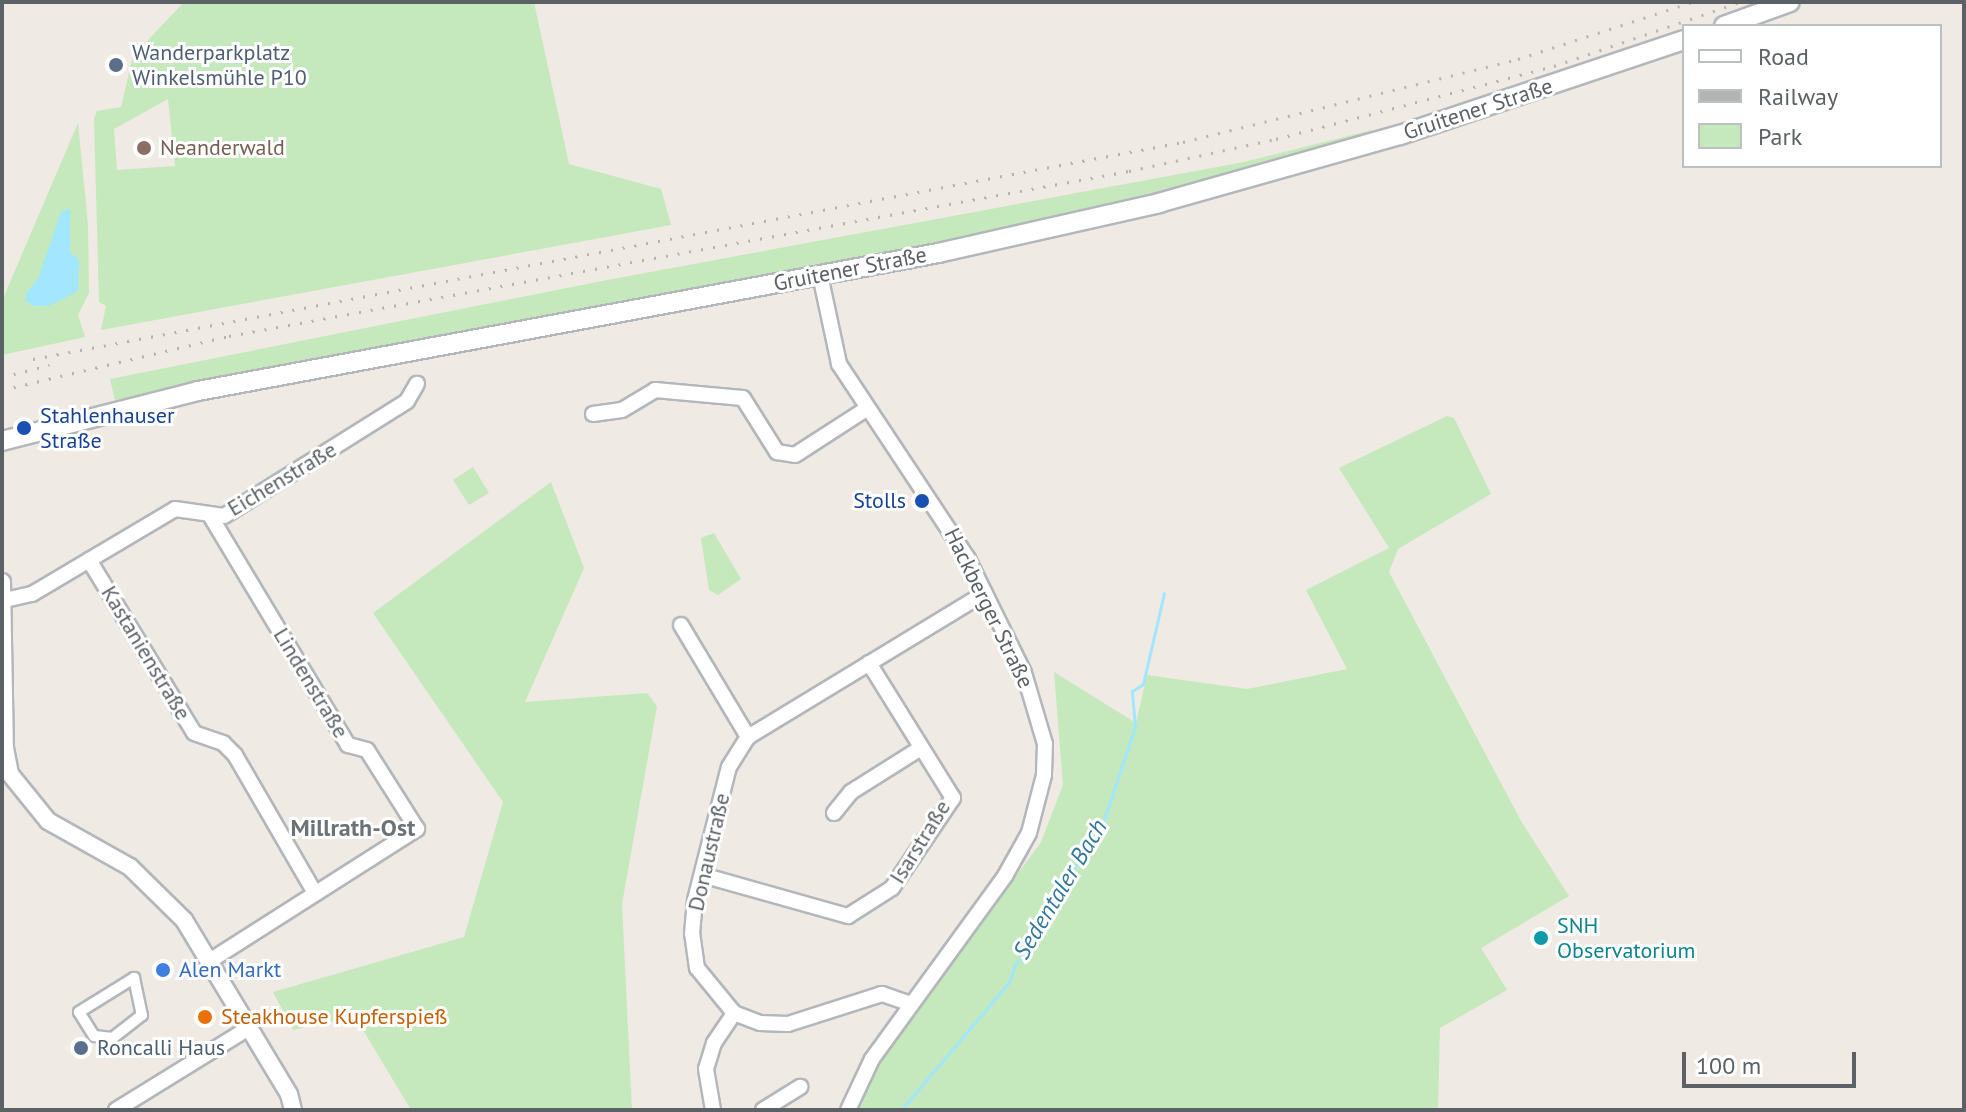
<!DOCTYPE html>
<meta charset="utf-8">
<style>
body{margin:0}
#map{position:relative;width:1966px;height:1112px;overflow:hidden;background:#efeae3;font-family:"PT Sans",sans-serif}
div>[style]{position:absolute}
.green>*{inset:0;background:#c5e8bd}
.water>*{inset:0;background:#a2e7ff}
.stream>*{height:3px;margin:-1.5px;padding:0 1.5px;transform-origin:1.5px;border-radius:1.5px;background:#a2e7ff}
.roads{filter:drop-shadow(2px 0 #b3b7bb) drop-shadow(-2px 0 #b3b7bb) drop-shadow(0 2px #b3b7bb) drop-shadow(0 -2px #b3b7bb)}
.pedestrian>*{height:10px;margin:-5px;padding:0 5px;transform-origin:5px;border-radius:5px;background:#fff}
.minor>*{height:14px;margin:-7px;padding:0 7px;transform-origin:7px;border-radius:7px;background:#fff}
.tertiary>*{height:16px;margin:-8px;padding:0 8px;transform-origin:8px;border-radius:8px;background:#fff}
.secondary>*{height:18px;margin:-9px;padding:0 9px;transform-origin:9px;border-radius:9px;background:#fff}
.rail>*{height:3px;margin-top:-1.5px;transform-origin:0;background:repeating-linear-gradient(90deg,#b2b3b4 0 2px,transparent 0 12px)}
.dots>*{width:22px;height:22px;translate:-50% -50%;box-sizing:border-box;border:4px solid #fff;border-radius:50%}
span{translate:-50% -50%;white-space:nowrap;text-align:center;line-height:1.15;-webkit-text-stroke:6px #fff;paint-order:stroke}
.service-label{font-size:22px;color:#4e5e75}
.left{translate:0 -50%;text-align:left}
.street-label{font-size:22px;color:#5b6164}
.education-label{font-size:22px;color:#785e54}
.transit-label{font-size:22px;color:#164399}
.right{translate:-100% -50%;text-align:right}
.culture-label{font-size:22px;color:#0d838f}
.shop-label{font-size:22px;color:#366cbe}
.food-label{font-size:22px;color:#c56008}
.neighbourhood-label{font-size:24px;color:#6c7377;font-weight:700}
.water-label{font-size:24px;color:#32789c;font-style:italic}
.frame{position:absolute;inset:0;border:4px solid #5b6164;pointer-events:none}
.legend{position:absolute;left:1682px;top:24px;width:260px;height:144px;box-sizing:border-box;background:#fff;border:2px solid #bdc0c1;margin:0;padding:10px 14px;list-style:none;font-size:24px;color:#5b6164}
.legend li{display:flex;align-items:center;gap:16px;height:40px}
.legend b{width:40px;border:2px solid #bdc0c1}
.scale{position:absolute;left:1682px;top:1052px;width:174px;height:36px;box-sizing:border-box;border:4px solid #5b6164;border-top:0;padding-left:10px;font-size:24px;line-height:28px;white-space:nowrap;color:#5b6164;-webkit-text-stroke:6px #fff;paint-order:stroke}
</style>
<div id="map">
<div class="green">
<i style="clip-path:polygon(evenodd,184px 2px,534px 2px,569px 164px,661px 189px,671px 225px,101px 330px,106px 306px,99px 302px,94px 118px,97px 111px,121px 107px,133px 56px,184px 2px,168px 99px,175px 166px,117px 170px,114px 129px,168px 99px)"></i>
<i style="clip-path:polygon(78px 123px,88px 224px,89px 293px,78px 315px,85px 337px,2px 355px,2px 301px)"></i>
<i style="clip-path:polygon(1372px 130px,1375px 136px,1238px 176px,1007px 233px,115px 400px,110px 379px,602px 281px,1244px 162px)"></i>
<i style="clip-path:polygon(1447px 416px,1454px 418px,1491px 494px,1398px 549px,1389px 572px,1521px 821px,1569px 896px,1481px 948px,1507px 990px,1440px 1028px,1438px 1110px,851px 1110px,875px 1070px,1041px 842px,1063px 785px,1054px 672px,1136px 723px,1147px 675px,1247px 689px,1347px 669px,1306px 590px,1389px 548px,1339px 468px)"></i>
<i style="clip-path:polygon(473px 467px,489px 493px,469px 505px,453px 480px)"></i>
<i style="clip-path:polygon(551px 482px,584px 568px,525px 702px,647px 693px,657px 706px,622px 904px,632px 1110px,411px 1110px,354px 1015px,293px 1030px,273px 992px,464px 937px,503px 802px,373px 613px)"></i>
<i style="clip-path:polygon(714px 533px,741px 579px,718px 595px,709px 590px,701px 538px)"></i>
</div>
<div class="water">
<i style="clip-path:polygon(70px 208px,70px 252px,79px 260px,78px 291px,49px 306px,35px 306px,25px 301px,27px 292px,38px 279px,61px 212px)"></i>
</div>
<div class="stream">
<i style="left:901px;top:1110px;width:169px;rotate:-49.8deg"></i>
<i style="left:1010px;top:981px;width:18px;rotate:-74deg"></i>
<i style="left:1015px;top:964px;width:18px;rotate:-43deg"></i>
<i style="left:1028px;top:952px;width:18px;rotate:-87deg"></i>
<i style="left:1029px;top:934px;width:130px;rotate:-55.9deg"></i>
<i style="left:1102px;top:826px;width:104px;rotate:-71.6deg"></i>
<i style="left:1135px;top:727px;width:36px;rotate:-95deg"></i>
<i style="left:1132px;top:691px;width:13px;rotate:-32deg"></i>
<i style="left:1143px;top:684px;width:93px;rotate:-77deg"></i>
</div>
<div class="roads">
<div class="pedestrian">
<i style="left:134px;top:978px;width:38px;rotate:78deg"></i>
<i style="left:142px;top:1015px;width:37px;rotate:142deg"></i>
<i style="left:113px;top:1038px;width:19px;rotate:-174deg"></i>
<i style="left:94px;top:1036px;width:28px;rotate:-122deg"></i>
<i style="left:79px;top:1012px;width:65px;rotate:-31.7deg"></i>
</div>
<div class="minor">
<i style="left:820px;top:275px;width:91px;rotate:77.9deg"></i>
<i style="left:839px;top:364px;width:234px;rotate:56.5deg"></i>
<i style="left:968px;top:559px;width:127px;rotate:63.8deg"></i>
<i style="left:1024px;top:673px;width:74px;rotate:73.5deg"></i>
<i style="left:1045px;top:744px;width:31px;rotate:92deg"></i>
<i style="left:1044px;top:775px;width:60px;rotate:104.5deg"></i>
<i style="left:1029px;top:833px;width:49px;rotate:119.2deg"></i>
<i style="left:1005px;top:876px;width:226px;rotate:126deg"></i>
<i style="left:872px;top:1059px;width:56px;rotate:115.2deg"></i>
<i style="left:593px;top:414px;width:29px;rotate:-8deg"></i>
<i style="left:622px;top:410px;width:39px;rotate:-31deg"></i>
<i style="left:655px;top:390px;width:88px;rotate:5.2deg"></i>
<i style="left:743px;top:398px;width:64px;rotate:57.8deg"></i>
<i style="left:777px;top:452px;width:18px;rotate:9deg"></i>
<i style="left:795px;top:455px;width:85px;rotate:-32.9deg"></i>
<i style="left:89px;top:560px;width:202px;rotate:58.7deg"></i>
<i style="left:194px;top:733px;width:31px;rotate:19deg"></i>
<i style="left:223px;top:743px;width:17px;rotate:45deg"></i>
<i style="left:235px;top:755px;width:160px;rotate:59.9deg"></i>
<i style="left:5px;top:600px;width:28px;rotate:-13deg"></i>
<i style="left:32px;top:594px;width:166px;rotate:-30.7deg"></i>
<i style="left:175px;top:509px;width:49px;rotate:8.1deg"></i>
<i style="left:224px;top:516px;width:216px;rotate:-32.1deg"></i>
<i style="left:407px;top:401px;width:20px;rotate:-60deg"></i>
<i style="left:681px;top:625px;width:131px;rotate:59.1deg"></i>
<i style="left:834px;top:813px;width:27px;rotate:-51deg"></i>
<i style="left:851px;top:792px;width:83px;rotate:-32.2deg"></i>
<i style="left:702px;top:875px;width:152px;rotate:15.7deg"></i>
<i style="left:848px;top:916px;width:52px;rotate:-32.5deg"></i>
<i style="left:892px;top:888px;width:109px;rotate:-55.9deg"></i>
<i style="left:953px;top:798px;width:159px;rotate:-121.9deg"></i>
<i style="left:208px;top:962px;width:248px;rotate:-32.5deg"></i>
<i style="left:417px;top:829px;width:93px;rotate:-122.3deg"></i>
<i style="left:367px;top:750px;width:20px;rotate:-165deg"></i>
<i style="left:348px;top:745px;width:266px;rotate:-121deg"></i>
<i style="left:911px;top:1004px;width:31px;rotate:-161deg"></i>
<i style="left:882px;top:994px;width:99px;rotate:162.3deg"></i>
<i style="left:788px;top:1024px;width:28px;rotate:-178deg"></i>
<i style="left:760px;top:1023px;width:28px;rotate:-159deg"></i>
<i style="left:734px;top:1013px;width:58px;rotate:-129.4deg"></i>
<i style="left:697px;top:968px;width:34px;rotate:-98deg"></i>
<i style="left:692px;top:934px;width:34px;rotate:-85deg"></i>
<i style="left:695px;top:900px;width:137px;rotate:-75.7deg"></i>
<i style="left:729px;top:767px;width:36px;rotate:-58deg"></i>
<i style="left:748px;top:737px;width:277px;rotate:-31.3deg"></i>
<i style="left:116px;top:1110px;width:156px;rotate:-31.7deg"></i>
<i style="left:713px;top:1110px;width:42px;rotate:-99.7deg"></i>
<i style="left:706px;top:1069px;width:27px;rotate:-73deg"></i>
<i style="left:714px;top:1043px;width:36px;rotate:-56deg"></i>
<i style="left:763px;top:1110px;width:44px;rotate:-31.9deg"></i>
</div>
<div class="tertiary">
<i style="left:2px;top:582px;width:166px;rotate:89deg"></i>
<i style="left:5px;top:748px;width:26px;rotate:79deg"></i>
<i style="left:10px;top:774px;width:60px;rotate:51deg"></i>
<i style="left:48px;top:821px;width:94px;rotate:29.3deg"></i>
<i style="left:130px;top:867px;width:76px;rotate:44.5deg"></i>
<i style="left:184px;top:920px;width:203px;rotate:58.9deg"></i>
<i style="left:289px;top:1094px;width:16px;rotate:76deg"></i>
</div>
<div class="secondary">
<i style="left:1724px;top:26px;width:70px;rotate:-20deg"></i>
<i style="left:2px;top:441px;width:202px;rotate:-14.3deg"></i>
<i style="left:198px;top:391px;width:753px;rotate:-10.56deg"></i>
<i style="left:938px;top:253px;width:227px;rotate:-12.7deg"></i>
<i style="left:1159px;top:203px;width:250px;rotate:-15.8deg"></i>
<i style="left:1400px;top:135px;width:299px;rotate:-18.5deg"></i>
</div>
</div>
<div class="rail">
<i style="left:33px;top:359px;width:1170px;rotate:-10.69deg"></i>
<i style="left:1183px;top:142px;width:345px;rotate:-13.9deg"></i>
<i style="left:1518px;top:59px;width:183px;rotate:-18.1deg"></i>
<i style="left:2px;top:377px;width:49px;rotate:-14.3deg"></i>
<i style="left:2px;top:390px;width:233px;rotate:-13.4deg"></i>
<i style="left:229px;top:336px;width:915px;rotate:-10.39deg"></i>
<i style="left:1129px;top:171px;width:150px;rotate:-12.3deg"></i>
<i style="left:1276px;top:139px;width:287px;rotate:-14.7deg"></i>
<i style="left:1554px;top:66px;width:197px;rotate:-19deg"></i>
</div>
<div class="dots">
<i style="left:116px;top:65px;background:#5c6f8a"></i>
<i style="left:144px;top:148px;background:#8d6e63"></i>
<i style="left:24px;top:428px;background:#1a4fb4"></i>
<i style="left:922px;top:501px;background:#1a4fb4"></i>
<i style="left:1541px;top:938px;background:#0f9aa8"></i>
<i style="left:163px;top:970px;background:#3f7fe0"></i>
<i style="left:205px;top:1017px;background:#e8710a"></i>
<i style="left:81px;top:1048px;background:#5c6f8a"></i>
</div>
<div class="service-label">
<span class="left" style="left:132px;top:65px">Wanderparkplatz<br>Winkelsmühle P10</span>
<span class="left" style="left:97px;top:1048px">Roncalli Haus</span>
</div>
<div class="street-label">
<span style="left:1478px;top:109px;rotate:-18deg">Gruitener Straße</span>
<span style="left:850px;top:269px;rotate:-11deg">Gruitener Straße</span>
<span style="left:282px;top:479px;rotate:-31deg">Eichenstraße</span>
<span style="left:989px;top:608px;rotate:64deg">Hackberger Straße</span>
<span style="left:146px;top:653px;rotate:59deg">Kastanienstraße</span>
<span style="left:311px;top:683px;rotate:59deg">Lindenstraße</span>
<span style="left:920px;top:842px;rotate:-58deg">Isarstraße</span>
<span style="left:709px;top:852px;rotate:-77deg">Donaustraße</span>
</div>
<div class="education-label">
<span class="left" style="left:160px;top:148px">Neanderwald</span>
</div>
<div class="transit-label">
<span class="left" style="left:40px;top:428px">Stahlenhauser<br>Straße</span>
<span class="right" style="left:906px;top:501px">Stolls</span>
</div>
<div class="culture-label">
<span class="left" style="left:1557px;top:938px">SNH<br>Observatorium</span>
</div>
<div class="shop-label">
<span class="left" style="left:179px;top:970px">Alen Markt</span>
</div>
<div class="food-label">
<span class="left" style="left:221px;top:1017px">Steakhouse Kupferspieß</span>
</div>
<div class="neighbourhood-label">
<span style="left:353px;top:828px">Millrath-Ost</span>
</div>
<div class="water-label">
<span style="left:1060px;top:889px;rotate:-59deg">Sedentaler Bach</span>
</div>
<div class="frame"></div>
<ul class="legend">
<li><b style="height:10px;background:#fff"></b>Road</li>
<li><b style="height:10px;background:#b2b3b4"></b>Railway</li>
<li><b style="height:22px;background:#c5e8bd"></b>Park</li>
</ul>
<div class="scale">100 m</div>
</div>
